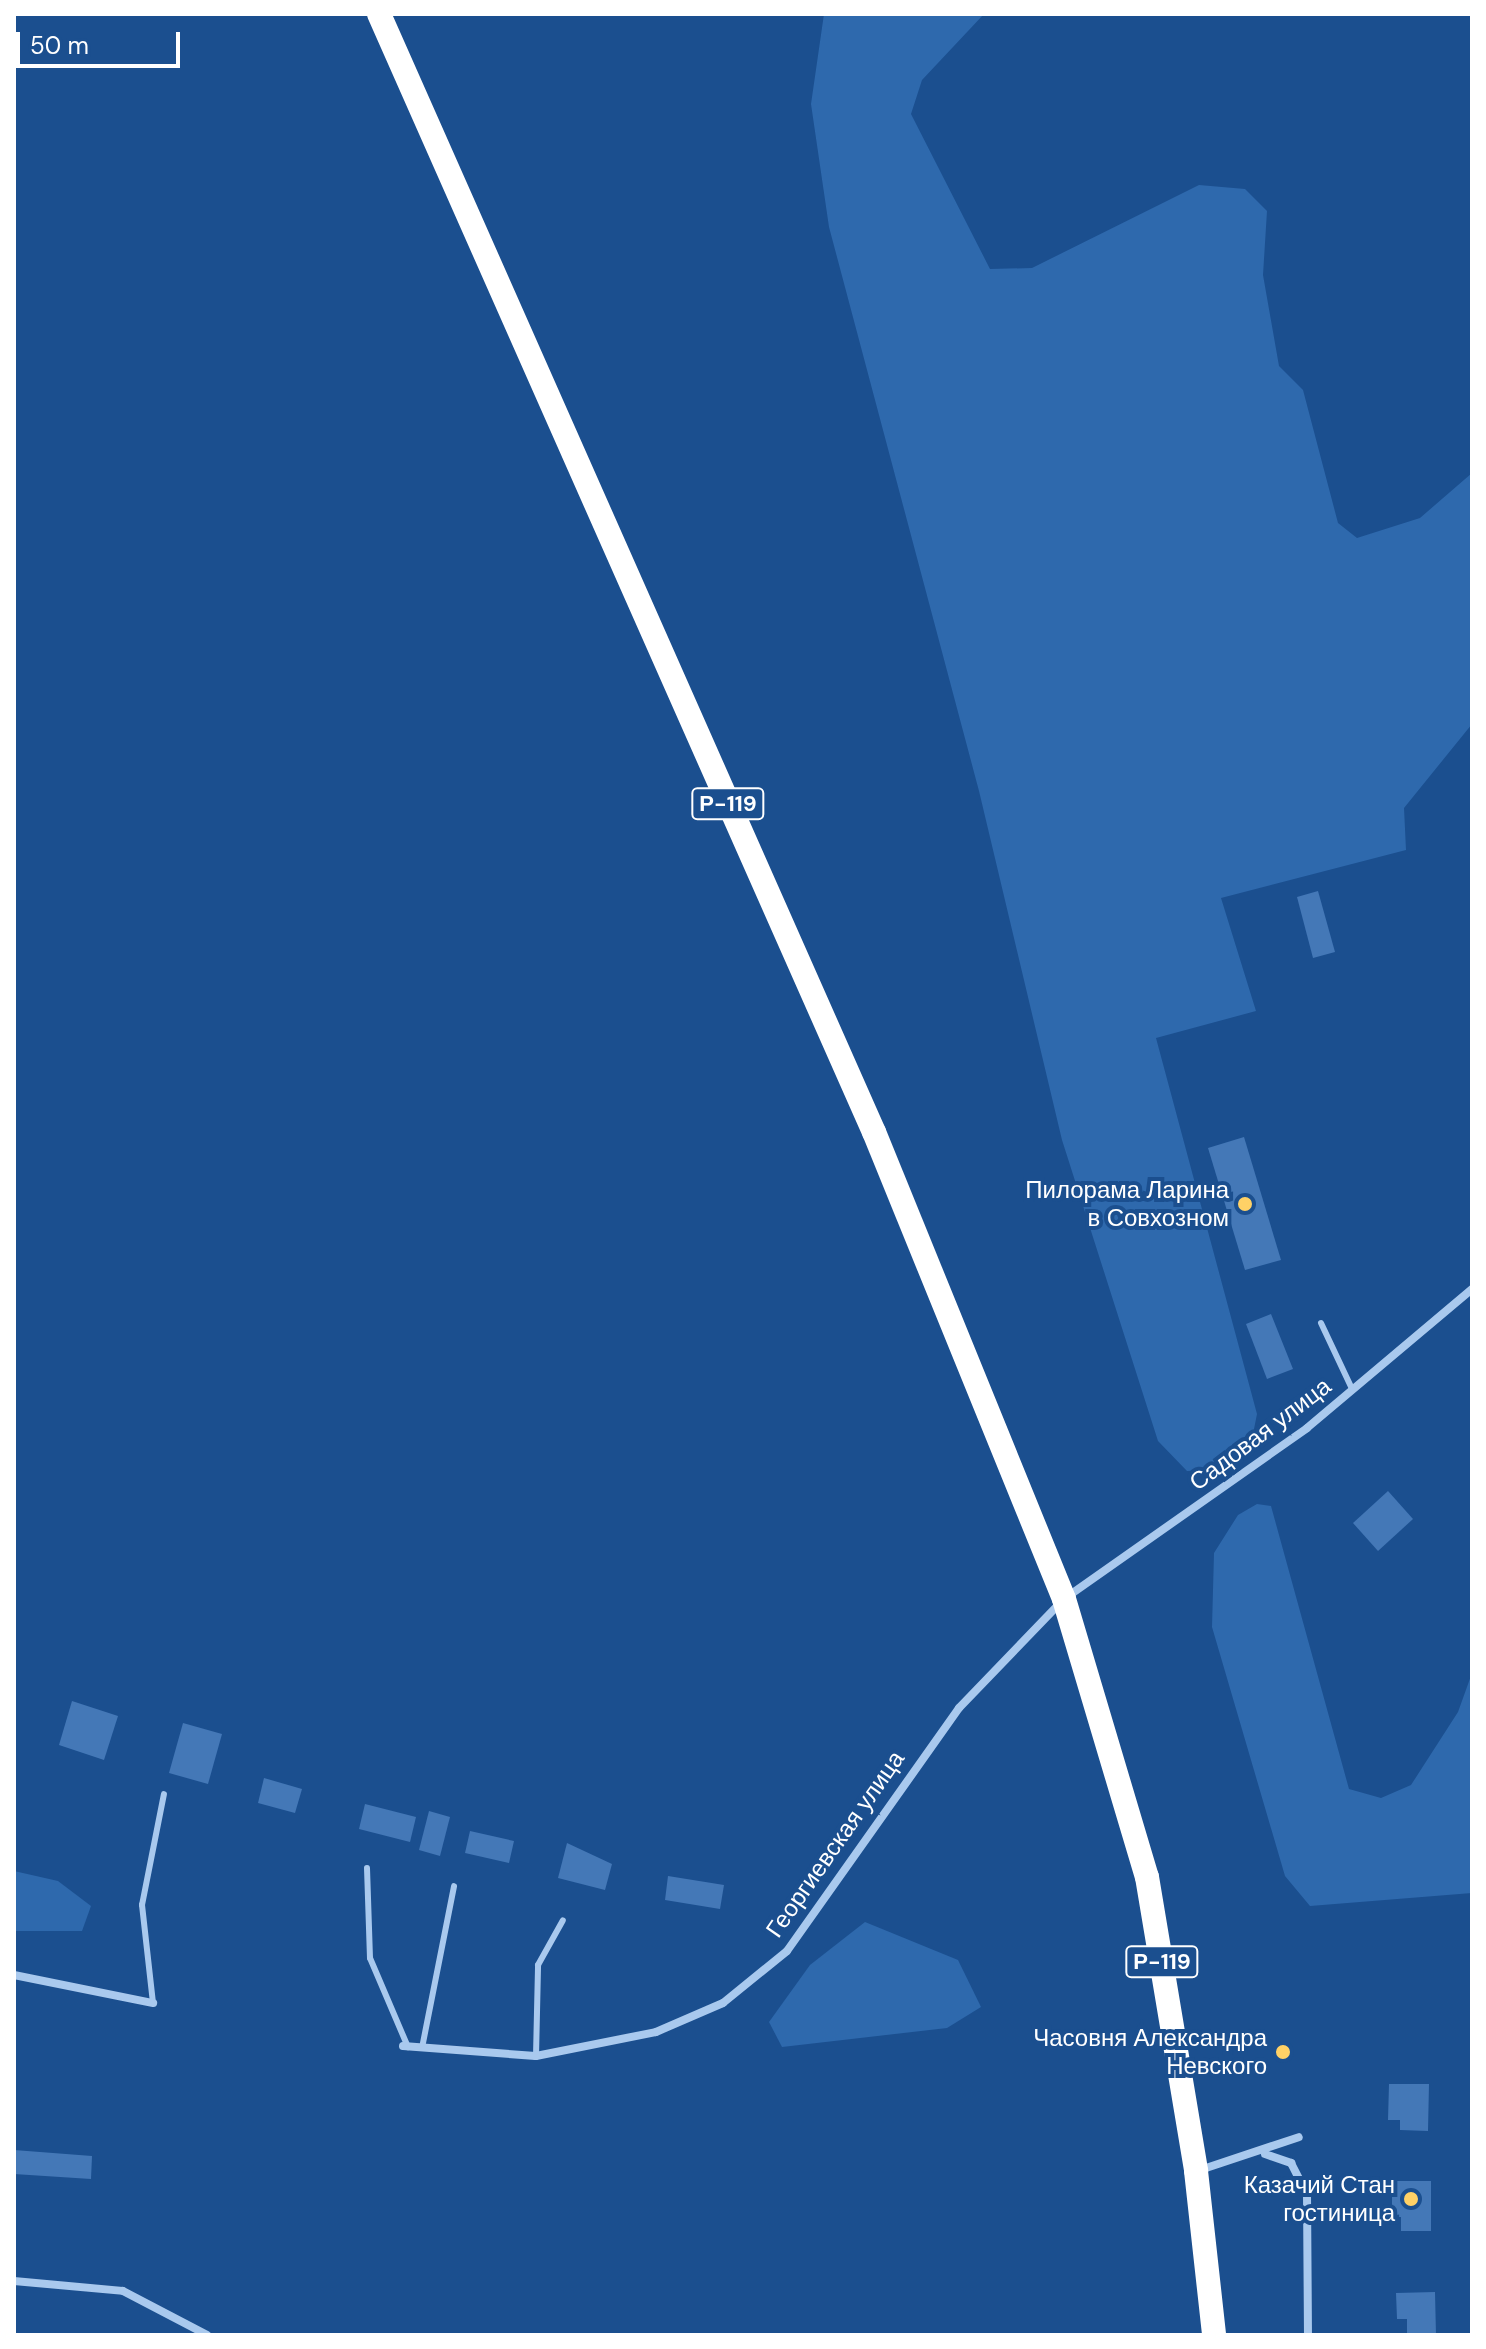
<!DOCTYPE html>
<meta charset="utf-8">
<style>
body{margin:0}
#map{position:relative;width:1486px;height:2349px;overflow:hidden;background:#1b4f8f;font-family:"DM Sans",sans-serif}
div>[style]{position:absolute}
.green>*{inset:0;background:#2e69ad}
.building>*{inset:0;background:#4478b7}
.lane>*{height:6px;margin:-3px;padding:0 3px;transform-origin:3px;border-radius:3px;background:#a9c9ee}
.street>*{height:8px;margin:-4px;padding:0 4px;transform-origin:4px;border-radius:4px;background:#a9c9ee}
.highway>*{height:24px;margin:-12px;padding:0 12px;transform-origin:12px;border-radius:12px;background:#fff}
.dots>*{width:22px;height:22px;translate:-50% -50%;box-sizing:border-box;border:4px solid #1b4f8f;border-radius:50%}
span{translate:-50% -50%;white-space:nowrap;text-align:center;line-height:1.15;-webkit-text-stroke:8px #1b4f8f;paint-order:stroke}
.shield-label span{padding:2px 6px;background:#1b4f8f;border:2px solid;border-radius:6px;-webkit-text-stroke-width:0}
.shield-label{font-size:22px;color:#fff;font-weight:700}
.poi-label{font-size:24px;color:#fff}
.right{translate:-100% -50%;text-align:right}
.street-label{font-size:24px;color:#fff}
.frame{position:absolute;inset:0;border:16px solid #fff;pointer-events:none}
.scale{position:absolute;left:16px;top:32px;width:164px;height:36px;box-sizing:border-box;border:4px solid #fff;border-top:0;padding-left:10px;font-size:24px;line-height:28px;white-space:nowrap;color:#fff;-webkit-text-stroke:6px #1b4f8f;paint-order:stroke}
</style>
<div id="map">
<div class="green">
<i style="clip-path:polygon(824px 14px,984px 14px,922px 80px,911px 114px,990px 269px,1032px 268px,1199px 185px,1245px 189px,1267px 211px,1263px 275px,1279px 366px,1303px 390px,1338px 523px,1357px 538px,1420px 518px,1472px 473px,1472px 724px,1404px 808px,1406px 850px,1221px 898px,1256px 1011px,1156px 1038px,1257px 1414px,1250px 1449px,1221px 1470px,1187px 1471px,1158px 1441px,1062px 1140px,979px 791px,829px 227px,811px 104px)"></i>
<i style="clip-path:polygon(1257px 1504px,1271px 1506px,1349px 1789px,1381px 1798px,1411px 1785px,1458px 1712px,1472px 1673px,1472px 1893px,1310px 1906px,1285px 1876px,1212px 1627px,1214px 1553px,1238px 1515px)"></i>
<i style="clip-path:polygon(14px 1871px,58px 1881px,91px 1906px,82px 1931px,14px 1931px)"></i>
<i style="clip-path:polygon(865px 1922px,958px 1960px,981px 2007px,947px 2028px,782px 2047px,769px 2022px,810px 1965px)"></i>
</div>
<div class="building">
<i style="clip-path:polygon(1318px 891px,1335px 952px,1313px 958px,1297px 897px)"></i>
<i style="clip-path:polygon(1244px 1137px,1281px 1260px,1245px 1270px,1208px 1148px)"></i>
<i style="clip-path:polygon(1271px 1314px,1293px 1369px,1267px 1379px,1246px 1324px)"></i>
<i style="clip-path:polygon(1388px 1491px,1413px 1519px,1378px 1551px,1353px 1523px)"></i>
<i style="clip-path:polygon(72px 1701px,118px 1716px,104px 1760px,59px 1745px)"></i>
<i style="clip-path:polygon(183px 1723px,222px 1734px,208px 1784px,169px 1773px)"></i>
<i style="clip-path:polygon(264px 1778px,302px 1789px,295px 1813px,258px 1803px)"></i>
<i style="clip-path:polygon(365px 1804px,416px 1817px,410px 1842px,359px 1829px)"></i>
<i style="clip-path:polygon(429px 1811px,450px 1817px,440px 1856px,419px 1850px)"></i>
<i style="clip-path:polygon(470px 1831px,514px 1841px,509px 1863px,465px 1853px)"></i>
<i style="clip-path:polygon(567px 1843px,612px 1864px,605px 1890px,558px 1878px)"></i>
<i style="clip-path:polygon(668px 1876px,724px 1885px,720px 1909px,665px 1900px)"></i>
<i style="clip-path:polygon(1389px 2084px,1429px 2084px,1428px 2131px,1400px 2130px,1400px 2120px,1388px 2120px)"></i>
<i style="clip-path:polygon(14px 2150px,92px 2156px,91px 2179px,14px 2174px)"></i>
<i style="clip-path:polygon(1392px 2181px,1431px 2181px,1431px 2231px,1401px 2231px,1401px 2217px,1392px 2217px)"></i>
<i style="clip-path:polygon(1435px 2292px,1436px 2335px,1407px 2335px,1407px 2319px,1397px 2319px,1396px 2293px)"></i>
</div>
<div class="lane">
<i style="left:1321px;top:1323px;width:73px;rotate:64.8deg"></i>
<i style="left:367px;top:1868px;width:90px;rotate:88.1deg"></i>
<i style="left:370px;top:1958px;width:97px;rotate:66.9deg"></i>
<i style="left:153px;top:2003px;width:99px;rotate:-96.4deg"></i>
<i style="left:142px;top:1905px;width:113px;rotate:-78.8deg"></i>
<i style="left:422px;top:2048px;width:165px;rotate:-78.8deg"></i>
<i style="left:536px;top:2056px;width:91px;rotate:-88.7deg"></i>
<i style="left:538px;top:1965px;width:51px;rotate:-60.9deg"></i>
</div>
<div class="street">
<i style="left:14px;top:1975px;width:142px;rotate:11.4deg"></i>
<i style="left:403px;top:2046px;width:133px;rotate:4.3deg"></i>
<i style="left:536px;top:2056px;width:122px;rotate:-11.3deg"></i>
<i style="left:656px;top:2032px;width:73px;rotate:-23.4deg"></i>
<i style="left:723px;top:2003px;width:82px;rotate:-39.1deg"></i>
<i style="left:787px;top:1951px;width:298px;rotate:-54.7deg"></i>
<i style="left:959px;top:1708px;width:151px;rotate:-46.1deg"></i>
<i style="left:1064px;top:1599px;width:297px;rotate:-35.1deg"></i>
<i style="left:1307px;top:1428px;width:216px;rotate:-40.1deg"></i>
<i style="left:1265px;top:2154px;width:28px;rotate:19deg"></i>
<i style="left:1291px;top:2163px;width:35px;rotate:63deg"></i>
<i style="left:1307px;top:2194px;width:141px;rotate:89.6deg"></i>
<i style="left:1200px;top:2170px;width:104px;rotate:-18.4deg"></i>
<i style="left:14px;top:2281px;width:109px;rotate:5.2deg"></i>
<i style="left:123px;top:2291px;width:95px;rotate:27.6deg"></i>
</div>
<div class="highway">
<i style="left:379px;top:14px;width:1223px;rotate:66.12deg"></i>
<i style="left:874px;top:1132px;width:504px;rotate:67.86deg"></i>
<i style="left:1064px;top:1599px;width:290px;rotate:73.4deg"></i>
<i style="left:1147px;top:1877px;width:298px;rotate:80.5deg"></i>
<i style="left:1196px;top:2171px;width:165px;rotate:83.7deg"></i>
</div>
<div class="dots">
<i style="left:1245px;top:1204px;background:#ffd166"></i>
<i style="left:1283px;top:2052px;background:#ffd166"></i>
<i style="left:1411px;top:2199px;background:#ffd166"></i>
</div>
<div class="shield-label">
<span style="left:728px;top:804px">Р-119</span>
<span style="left:1162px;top:1962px">Р-119</span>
</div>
<div class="poi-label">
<span class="right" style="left:1229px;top:1204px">Пилорама Ларина<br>в Совхозном</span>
<span class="right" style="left:1267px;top:2052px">Часовня Александра<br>Невского</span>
<span class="right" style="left:1395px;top:2199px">Казачий Стан<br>гостиница</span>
</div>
<div class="street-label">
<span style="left:1260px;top:1434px;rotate:-37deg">Садовая улица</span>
<span style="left:835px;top:1844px;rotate:-55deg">Георгиевская улица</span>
</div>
<div class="frame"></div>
<div class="scale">50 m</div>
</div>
